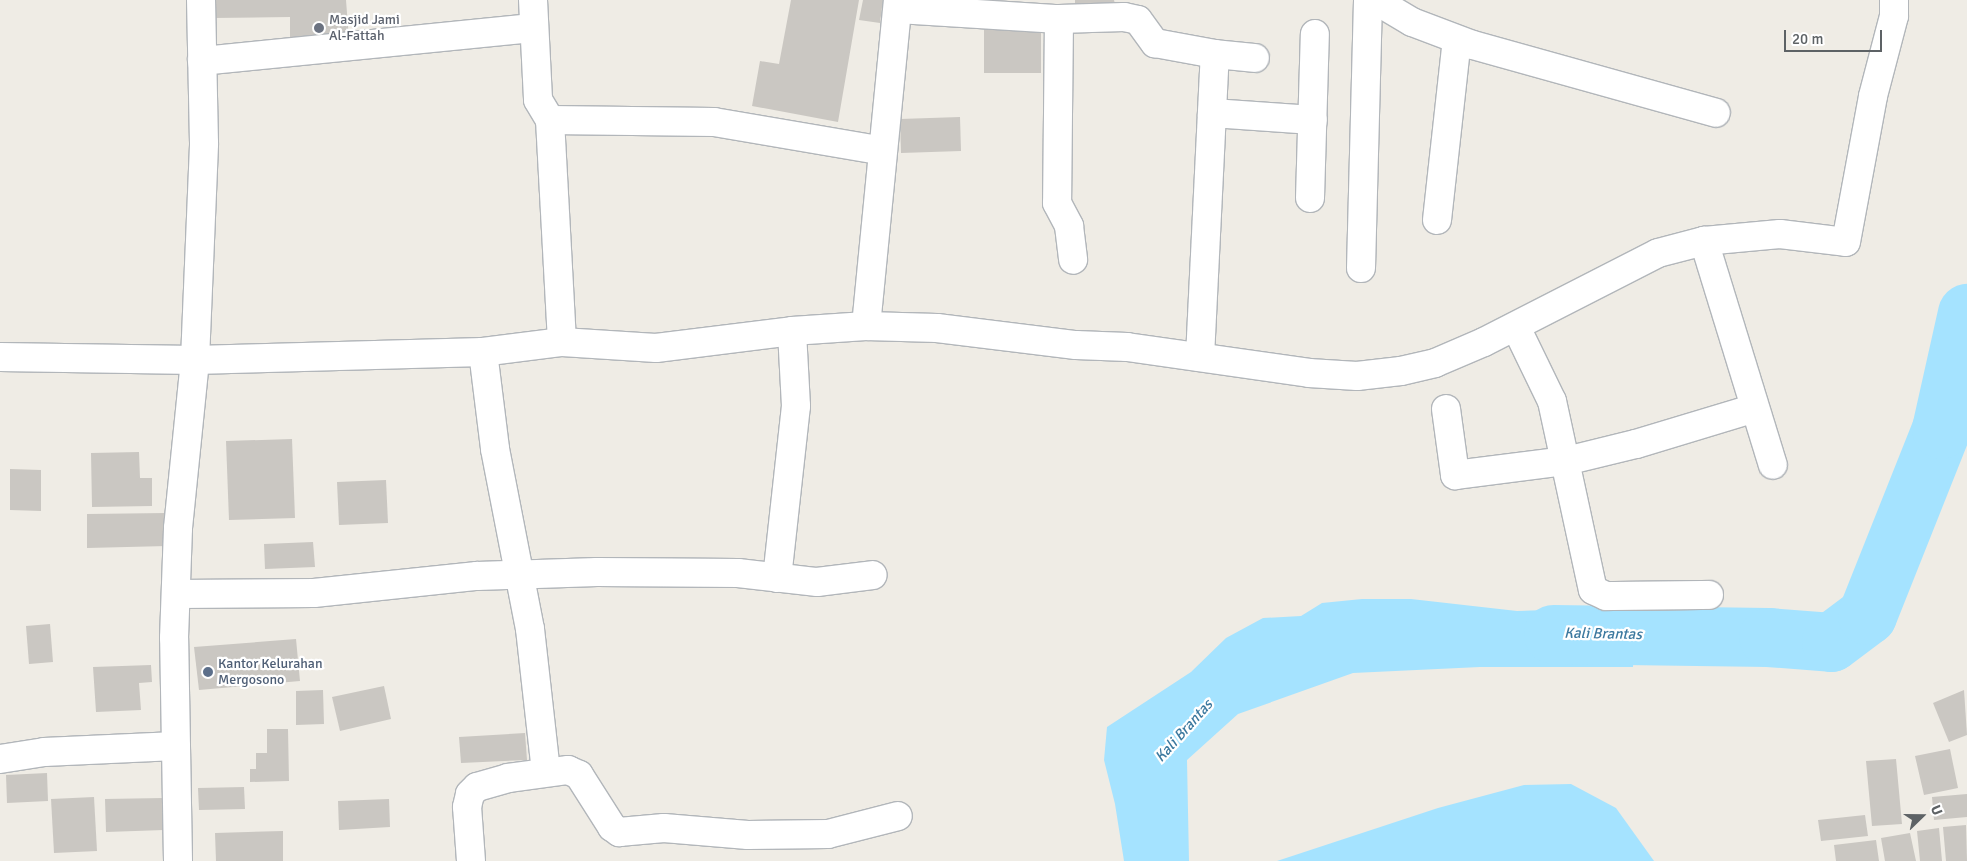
<!DOCTYPE html>
<style>
body{margin:0}
#map{position:relative;width:1967px;height:861px;overflow:hidden;background:#efece5;font-family:Signika,sans-serif}
div>[style]{position:absolute}
.water>*{inset:0;background:#a5e3ff}
.river>*{height:59px;margin:-29.5px;padding:0 29.5px;transform-origin:29.5px;border-radius:29.5px;background:#a5e3ff}
.building>*{inset:0;background:#cac7c2}
.roads{filter:drop-shadow(1px 0 #b2b6ba) drop-shadow(-1px 0 #b2b6ba) drop-shadow(0 1px #b2b6ba) drop-shadow(0 -1px #b2b6ba)}
.street>*{height:28px;margin:-14px;padding:0 14px;transform-origin:14px;border-radius:14px;background:#fff}
.dots>*{width:14px;height:14px;translate:-50% -50%;box-sizing:border-box;border:2px solid #fff;border-radius:50%}
span{translate:-50% -50%;white-space:nowrap;text-align:center;line-height:1.15;-webkit-text-stroke:4.5px #fff;paint-order:stroke}
.worship-label{font-size:14px;color:#5b616d}
.left{translate:0 -50%;text-align:left}
.service-label{font-size:14px;color:#4e5e75}
.water-label{font-size:15px;color:#3c799f;font-style:italic}
.north{position:absolute;left:1897px;top:791px;width:50px;height:50px;-webkit-text-stroke:4px #fff;paint-order:stroke;rotate:68deg;font-size:14px;font-weight:700;line-height:20px;text-align:center;color:#5d6265}
.north::after{content:'';display:block;margin:auto;width:18px;height:22px;background:#5d6265;clip-path:polygon(50% 0,100% 100%,50% 72%,0 100%)}
.scale{position:absolute;left:1784px;top:30px;width:98px;height:22px;box-sizing:border-box;border:2px solid #5d6265;border-top:0;padding-left:6px;font-size:15px;line-height:18px;white-space:nowrap;color:#5d6265;-webkit-text-stroke:4px #fff;paint-order:stroke}
</style>
<div id="map">
<div class="water">
<i style="clip-path:polygon(1362px 599px,1411px 599px,1517px 611px,1636px 607px,1633px 667px,1480px 667px,1353px 673px,1238px 714px,1187px 760px,1189px 861px,1124px 861px,1115px 804px,1104px 760px,1107px 727px,1191px 672px,1226px 638px,1263px 618px,1301px 616px,1322px 603px)"></i>
<i style="clip-path:polygon(1571px 784px,1616px 808px,1654px 861px,1277px 861px,1438px 808px,1524px 785px)"></i>
</div>
<div class="river">
<i style="left:1553px;top:634px;width:215px;rotate:0.8deg"></i>
<i style="left:1768px;top:637px;width:63px;rotate:4.5deg"></i>
<i style="left:1831px;top:642px;width:45px;rotate:-36.9deg"></i>
<i style="left:1867px;top:615px;width:200px;rotate:-68.3deg"></i>
<i style="left:1941px;top:429px;width:119px;rotate:-77.4deg"></i>
</div>
<div class="building">
<i style="clip-path:polygon(212px 0,346px 0,349px 39px,290px 49px,290px 17px,213px 18px)"></i>
<i style="clip-path:polygon(791px 0,859px 0,838px 122px,752px 106px,760px 61px,779px 64px)"></i>
<i style="clip-path:polygon(863px 0,883px 0,880px 23px,859px 20px)"></i>
<i style="clip-path:polygon(1075px 0,1114px 0,1115px 4px,1075px 7px)"></i>
<i style="clip-path:polygon(984px 29px,1041px 29px,1041px 73px,984px 73px)"></i>
<i style="clip-path:polygon(960px 117px,961px 151px,901px 153px,900px 119px)"></i>
<i style="clip-path:polygon(292px 439px,295px 518px,229px 520px,226px 441px)"></i>
<i style="clip-path:polygon(139px 452px,140px 478px,152px 478px,152px 506px,92px 507px,91px 453px)"></i>
<i style="clip-path:polygon(10px 469px,41px 470px,41px 511px,10px 510px)"></i>
<i style="clip-path:polygon(386px 480px,388px 523px,339px 525px,337px 482px)"></i>
<i style="clip-path:polygon(166px 513px,167px 546px,87px 548px,87px 514px)"></i>
<i style="clip-path:polygon(313px 542px,315px 567px,265px 569px,264px 544px)"></i>
<i style="clip-path:polygon(50px 624px,53px 662px,29px 664px,26px 626px)"></i>
<i style="clip-path:polygon(296px 639px,300px 681px,199px 690px,194px 647px)"></i>
<i style="clip-path:polygon(151px 665px,152px 682px,139px 683px,141px 710px,96px 712px,93px 667px)"></i>
<i style="clip-path:polygon(384px 686px,391px 719px,340px 731px,332px 697px)"></i>
<i style="clip-path:polygon(323px 690px,324px 724px,296px 725px,296px 691px)"></i>
<i style="clip-path:polygon(1964px 690px,1967px 735px,1949px 742px,1933px 703px)"></i>
<i style="clip-path:polygon(267px 729px,288px 729px,289px 781px,250px 782px,250px 769px,256px 769px,256px 753px,267px 753px)"></i>
<i style="clip-path:polygon(525px 733px,527px 760px,461px 763px,459px 737px)"></i>
<i style="clip-path:polygon(1950px 749px,1958px 788px,1924px 795px,1915px 756px)"></i>
<i style="clip-path:polygon(1896px 759px,1902px 824px,1872px 826px,1866px 761px)"></i>
<i style="clip-path:polygon(47px 773px,48px 801px,7px 803px,6px 775px)"></i>
<i style="clip-path:polygon(244px 787px,245px 809px,199px 810px,198px 788px)"></i>
<i style="clip-path:polygon(1967px 794px,1967px 817px,1934px 820px,1932px 797px)"></i>
<i style="clip-path:polygon(94px 797px,97px 851px,54px 853px,51px 799px)"></i>
<i style="clip-path:polygon(163px 798px,164px 830px,106px 832px,105px 799px)"></i>
<i style="clip-path:polygon(389px 799px,390px 827px,339px 830px,338px 801px)"></i>
<i style="clip-path:polygon(1865px 815px,1868px 836px,1821px 841px,1818px 820px)"></i>
<i style="clip-path:polygon(1966px 825px,1967px 861px,1946px 861px,1943px 827px)"></i>
<i style="clip-path:polygon(1939px 828px,1942px 861px,1920px 861px,1917px 831px)"></i>
<i style="clip-path:polygon(283px 831px,283px 861px,216px 861px,215px 833px)"></i>
<i style="clip-path:polygon(1910px 833px,1916px 861px,1885px 861px,1881px 838px)"></i>
<i style="clip-path:polygon(1876px 840px,1879px 861px,1836px 861px,1834px 845px)"></i>
</div>
<div class="roads">
<div class="street">
<i style="left:533px;top:0;width:100px;rotate:87.1deg"></i>
<i style="left:538px;top:100px;width:23px;rotate:59deg"></i>
<i style="left:550px;top:120px;width:164px;rotate:0.7deg"></i>
<i style="left:714px;top:122px;width:171px;rotate:9.7deg"></i>
<i style="left:1375px;top:0;width:43px;rotate:30.7deg"></i>
<i style="left:1412px;top:22px;width:65px;rotate:20.7deg"></i>
<i style="left:1473px;top:45px;width:252px;rotate:15.6deg"></i>
<i style="left:898px;top:9px;width:161px;rotate:3.6deg"></i>
<i style="left:1059px;top:19px;width:65px;rotate:-1.8deg"></i>
<i style="left:1124px;top:17px;width:14px;rotate:12deg"></i>
<i style="left:1138px;top:20px;width:29px;rotate:54deg"></i>
<i style="left:1155px;top:43px;width:61px;rotate:10.4deg"></i>
<i style="left:1059px;top:19px;width:184px;rotate:90.6deg"></i>
<i style="left:1057px;top:203px;width:26px;rotate:62deg"></i>
<i style="left:1069px;top:226px;width:34px;rotate:83deg"></i>
<i style="left:202px;top:61px;width:333px;rotate:-5.7deg"></i>
<i style="left:1212px;top:113px;width:101px;rotate:4deg"></i>
<i style="left:550px;top:120px;width:222px;rotate:86.9deg"></i>
<i style="left:1310px;top:198px;width:164px;rotate:-88.3deg"></i>
<i style="left:1437px;top:220px;width:181px;rotate:-83.7deg"></i>
<i style="left:1704px;top:241px;width:234px;rotate:72.9deg"></i>
<i style="left:1361px;top:268px;width:268px;rotate:-88.5deg"></i>
<i style="left:866px;top:326px;width:328px;rotate:-84.4deg"></i>
<i style="left:1516px;top:327px;width:82px;rotate:64.1deg"></i>
<i style="left:1552px;top:401px;width:193px;rotate:77.8deg"></i>
<i style="left:1593px;top:590px;width:14px;rotate:25deg"></i>
<i style="left:1606px;top:596px;width:103px;rotate:-0.6deg"></i>
<i style="left:483px;top:352px;width:98px;rotate:82.9deg"></i>
<i style="left:495px;top:449px;width:183px;rotate:79deg"></i>
<i style="left:530px;top:629px;width:144px;rotate:83.6deg"></i>
<i style="left:0;top:357px;width:195px;rotate:0.9deg"></i>
<i style="left:195px;top:360px;width:288px;rotate:-1.6deg"></i>
<i style="left:483px;top:352px;width:80px;rotate:-7.2deg"></i>
<i style="left:562px;top:342px;width:94px;rotate:3.7deg"></i>
<i style="left:656px;top:348px;width:137px;rotate:-7.1deg"></i>
<i style="left:792px;top:331px;width:74px;rotate:-3.9deg"></i>
<i style="left:866px;top:326px;width:71px;rotate:1.6deg"></i>
<i style="left:937px;top:328px;width:140px;rotate:7deg"></i>
<i style="left:1076px;top:345px;width:51px;rotate:2.2deg"></i>
<i style="left:1127px;top:347px;width:184px;rotate:8.1deg"></i>
<i style="left:1309px;top:373px;width:48px;rotate:3.6deg"></i>
<i style="left:1357px;top:376px;width:44px;rotate:-6.5deg"></i>
<i style="left:1401px;top:371px;width:35px;rotate:-13deg"></i>
<i style="left:1435px;top:363px;width:53px;rotate:-23.2deg"></i>
<i style="left:1484px;top:342px;width:195px;rotate:-27.1deg"></i>
<i style="left:1658px;top:253px;width:48px;rotate:-14.6deg"></i>
<i style="left:1704px;top:241px;width:76px;rotate:-5.3deg"></i>
<i style="left:1780px;top:234px;width:66px;rotate:6.9deg"></i>
<i style="left:1846px;top:242px;width:148px;rotate:-79.5deg"></i>
<i style="left:1873px;top:96px;width:83px;rotate:-75.3deg"></i>
<i style="left:1894px;top:16px;width:16px;rotate:-90deg"></i>
<i style="left:1200px;top:357px;width:303px;rotate:-87.2deg"></i>
<i style="left:1215px;top:54px;width:40px;rotate:5.7deg"></i>
<i style="left:1446px;top:409px;width:67px;rotate:82.2deg"></i>
<i style="left:1455px;top:475px;width:112px;rotate:-7.2deg"></i>
<i style="left:1566px;top:461px;width:72px;rotate:-13.7deg"></i>
<i style="left:1636px;top:444px;width:124px;rotate:-16.8deg"></i>
<i style="left:777px;top:578px;width:173px;rotate:-83.7deg"></i>
<i style="left:796px;top:406px;width:75px;rotate:-93.1deg"></i>
<i style="left:177px;top:594px;width:137px;rotate:-0.4deg"></i>
<i style="left:314px;top:593px;width:164px;rotate:-6deg"></i>
<i style="left:477px;top:576px;width:120px;rotate:-1.9deg"></i>
<i style="left:597px;top:572px;width:141px;rotate:0.4deg"></i>
<i style="left:738px;top:573px;width:80px;rotate:6.5deg"></i>
<i style="left:817px;top:582px;width:56px;rotate:-7.1deg"></i>
<i style="left:0;top:759px;width:45px;rotate:-9deg"></i>
<i style="left:44px;top:752px;width:132px;rotate:-2.6deg"></i>
<i style="left:178px;top:861px;width:223px;rotate:-91deg"></i>
<i style="left:174px;top:638px;width:110px;rotate:-87.9deg"></i>
<i style="left:178px;top:528px;width:169px;rotate:-84.2deg"></i>
<i style="left:195px;top:360px;width:217px;rotate:-87.6deg"></i>
<i style="left:204px;top:143px;width:143px;rotate:-91.2deg"></i>
<i style="left:471px;top:861px;width:54px;rotate:-94.2deg"></i>
<i style="left:467px;top:807px;width:13px;rotate:-77deg"></i>
<i style="left:470px;top:794px;width:10px;rotate:-45deg"></i>
<i style="left:477px;top:787px;width:32px;rotate:-16deg"></i>
<i style="left:508px;top:778px;width:61px;rotate:-7.6deg"></i>
<i style="left:568px;top:770px;width:12px;rotate:24deg"></i>
<i style="left:579px;top:775px;width:62px;rotate:57.6deg"></i>
<i style="left:612px;top:827px;width:9px;rotate:36deg"></i>
<i style="left:619px;top:832px;width:45px;rotate:-5.1deg"></i>
<i style="left:664px;top:828px;width:84px;rotate:4.8deg"></i>
<i style="left:748px;top:835px;width:80px;rotate:-0.7deg"></i>
<i style="left:828px;top:834px;width:72px;rotate:-14.4deg"></i>
</div>
</div>
<div class="dots">
<i style="left:319px;top:28px;background:#6b7280"></i>
<i style="left:208px;top:672px;background:#5c6f8a"></i>
</div>
<div class="worship-label">
<span class="left" style="left:329px;top:28px">Masjid Jami<br>Al-Fattah</span>
</div>
<div class="service-label">
<span class="left" style="left:218px;top:672px">Kantor Kelurahan<br>Mergosono</span>
</div>
<div class="water-label">
<span style="left:1603px;top:634px;rotate:1deg">Kali Brantas</span>
<span style="left:1184px;top:731px;rotate:-48deg">Kali Brantas</span>
</div>
<div class="north">U</div>
<div class="scale">20 m</div>
</div>
